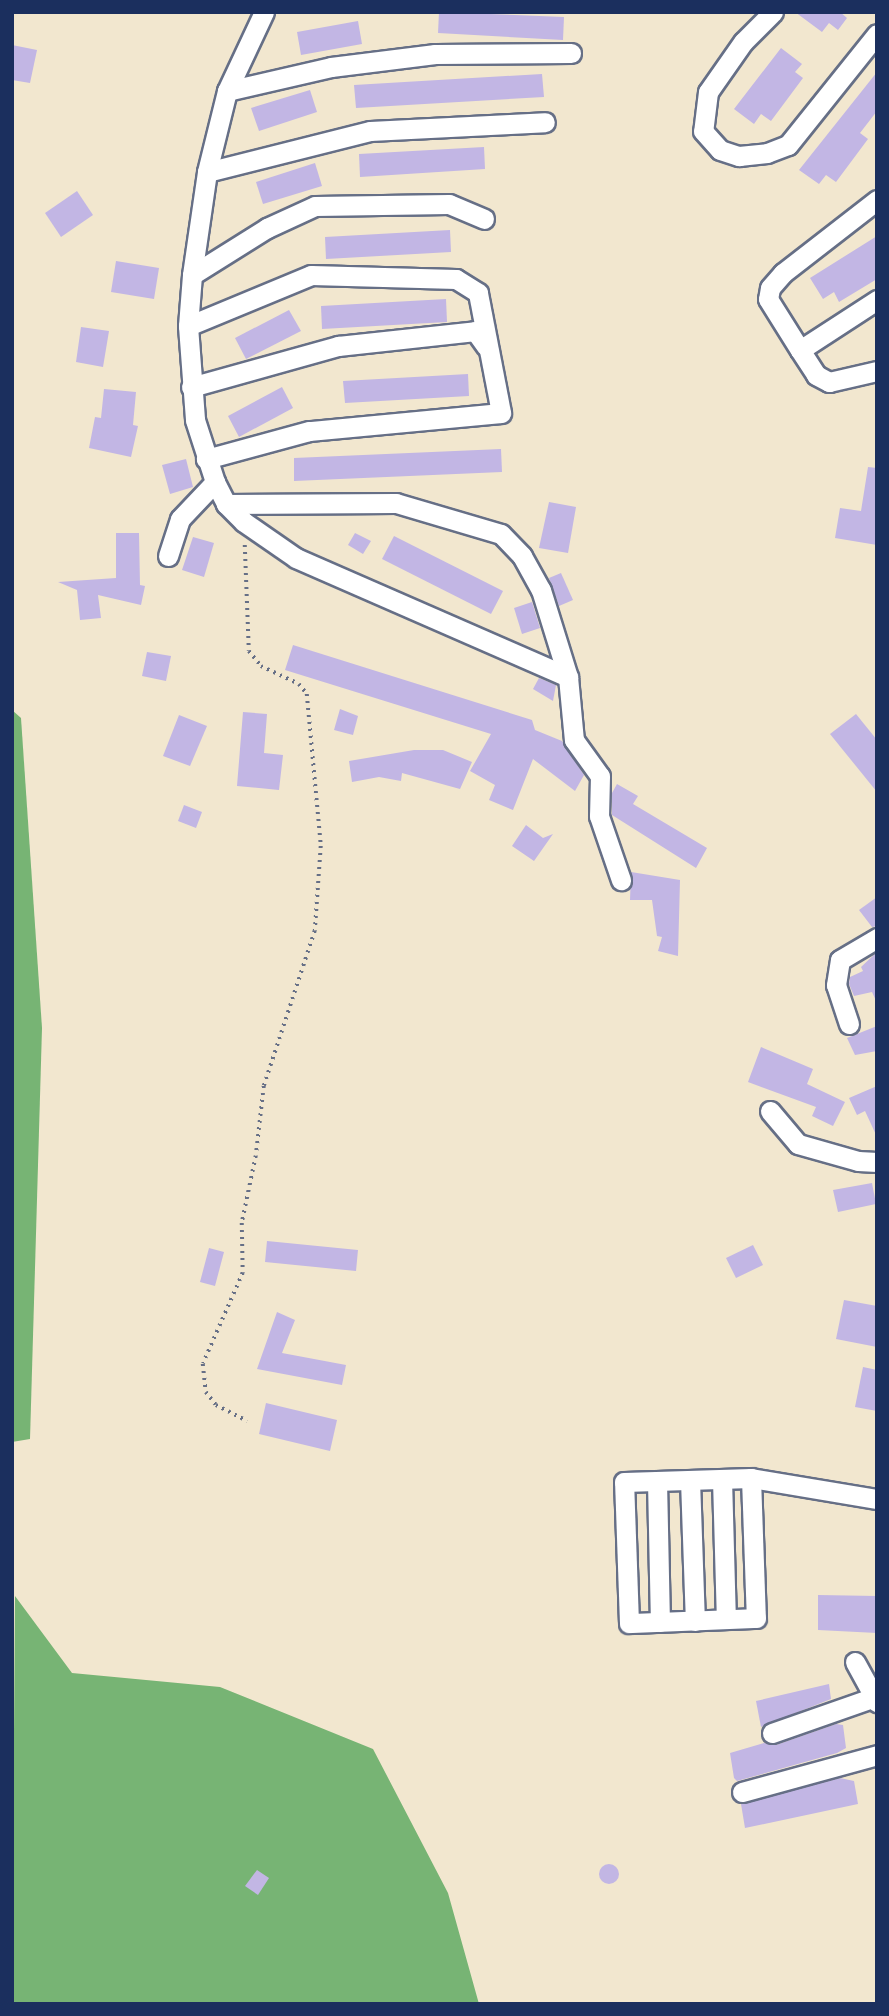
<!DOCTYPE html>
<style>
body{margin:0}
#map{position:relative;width:889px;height:2016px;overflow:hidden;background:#f2e7cf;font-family:"Architects Daughter",sans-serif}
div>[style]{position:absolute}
.forest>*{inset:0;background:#77b474}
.building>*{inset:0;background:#c2b6e4}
.round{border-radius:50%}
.path>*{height:3.5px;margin-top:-1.75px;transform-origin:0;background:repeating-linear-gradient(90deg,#666f86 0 2px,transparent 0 7px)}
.roads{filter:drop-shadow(2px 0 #666f86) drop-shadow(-2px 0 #666f86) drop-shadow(0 2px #666f86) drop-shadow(0 -2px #666f86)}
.street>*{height:19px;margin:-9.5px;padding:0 9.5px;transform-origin:9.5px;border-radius:9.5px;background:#fff}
span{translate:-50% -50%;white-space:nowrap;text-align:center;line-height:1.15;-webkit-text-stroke:6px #f7f3e8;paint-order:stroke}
.frame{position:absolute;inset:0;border:14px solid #1b2f5e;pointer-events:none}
</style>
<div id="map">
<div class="forest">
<i style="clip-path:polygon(12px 710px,21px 718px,42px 1028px,30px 1439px,12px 1442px)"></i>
<i style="clip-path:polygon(15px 1596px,72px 1673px,220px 1687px,373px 1749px,448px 1893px,479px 2004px,12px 2004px)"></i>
</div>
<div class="building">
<i style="clip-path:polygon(439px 12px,564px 17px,563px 40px,438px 33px)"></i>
<i style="clip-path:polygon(795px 12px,840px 12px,847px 18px,838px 30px,829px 23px,822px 32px)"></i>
<i style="clip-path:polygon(358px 21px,362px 44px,301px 55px,297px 32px)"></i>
<i style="clip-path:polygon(12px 45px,37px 50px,30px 83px,12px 80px)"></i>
<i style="clip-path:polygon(781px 48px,802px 64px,795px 72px,803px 78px,771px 121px,761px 114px,754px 124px,734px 109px)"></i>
<i style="clip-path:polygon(877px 72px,877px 111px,860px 133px,868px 139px,836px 182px,826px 175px,819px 184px,799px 170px)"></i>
<i style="clip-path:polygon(542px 74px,544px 97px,356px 108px,354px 85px)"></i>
<i style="clip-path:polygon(310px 90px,317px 112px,259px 131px,251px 108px)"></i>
<i style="clip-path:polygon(484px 147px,485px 169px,360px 177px,359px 154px)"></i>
<i style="clip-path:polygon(315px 163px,322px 186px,263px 204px,256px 182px)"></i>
<i style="clip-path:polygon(77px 191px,93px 215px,61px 237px,45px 213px)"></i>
<i style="clip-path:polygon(450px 230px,451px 252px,326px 259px,325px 237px)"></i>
<i style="clip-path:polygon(877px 236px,877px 279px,839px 302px,834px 292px,823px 299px,810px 278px)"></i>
<i style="clip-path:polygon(116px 261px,159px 268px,154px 299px,111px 292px)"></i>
<i style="clip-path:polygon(446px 299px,447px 322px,322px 329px,321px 306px)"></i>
<i style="clip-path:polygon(289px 310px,301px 331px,246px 359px,235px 338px)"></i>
<i style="clip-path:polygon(81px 327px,109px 331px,103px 367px,76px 362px)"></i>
<i style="clip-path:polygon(468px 374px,469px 396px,345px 403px,343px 381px)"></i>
<i style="clip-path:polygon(282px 387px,293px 408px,239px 437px,228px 416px)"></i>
<i style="clip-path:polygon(104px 389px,136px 392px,133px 425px,138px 426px,131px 457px,89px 448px,95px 417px,101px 418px)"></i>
<i style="clip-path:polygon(501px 449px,502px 472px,294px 481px,294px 458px)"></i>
<i style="clip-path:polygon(186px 459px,193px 487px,170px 494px,162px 465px)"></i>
<i style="clip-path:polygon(868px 467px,877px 468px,877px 545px,835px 538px,840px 508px,861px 511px)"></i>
<i style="clip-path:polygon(549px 502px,576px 507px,568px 553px,539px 548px)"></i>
<i style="clip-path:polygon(116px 533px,139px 533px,140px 585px,145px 586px,141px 605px,98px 595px,101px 618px,80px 620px,77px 590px,58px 582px,116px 578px)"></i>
<i style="clip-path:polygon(355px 533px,371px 541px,363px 554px,348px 545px)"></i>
<i style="clip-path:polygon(394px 536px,503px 591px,491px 614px,382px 559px)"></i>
<i style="clip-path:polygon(193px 537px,214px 543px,204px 577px,182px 570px)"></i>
<i style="clip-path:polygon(561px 573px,573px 600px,559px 606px,549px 578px)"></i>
<i style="clip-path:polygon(532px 602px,540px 628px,522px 634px,514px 608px)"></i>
<i style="clip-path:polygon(293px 645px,532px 720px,535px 730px,562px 741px,584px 775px,575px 791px,533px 759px,513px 810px,489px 800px,495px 785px,470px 771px,491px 734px,285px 670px)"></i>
<i style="clip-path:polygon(147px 652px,171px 656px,166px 681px,142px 676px)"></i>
<i style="clip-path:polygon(539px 678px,556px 685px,553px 701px,533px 689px)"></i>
<i style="clip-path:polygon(340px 709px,358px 716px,353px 735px,334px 730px)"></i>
<i style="clip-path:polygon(243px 712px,267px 714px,264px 753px,283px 755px,279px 790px,237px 786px)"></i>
<i style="clip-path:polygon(856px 714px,877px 740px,877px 792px,830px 734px)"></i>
<i style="clip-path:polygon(179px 715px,207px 726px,190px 766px,163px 756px)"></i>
<i style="clip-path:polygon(414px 750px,443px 750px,472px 762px,460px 789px,402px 773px,401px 781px,379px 777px,352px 782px,349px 761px)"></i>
<i style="clip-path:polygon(617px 784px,638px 796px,633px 804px,707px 848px,696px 868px,612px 815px,612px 793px)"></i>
<i style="clip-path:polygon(184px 805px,202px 812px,196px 828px,178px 821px)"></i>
<i style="clip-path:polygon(526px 825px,543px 838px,553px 834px,534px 861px,512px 846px)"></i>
<i style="clip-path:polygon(631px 872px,680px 880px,678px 956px,658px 951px,662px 937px,657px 936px,652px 900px,630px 900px)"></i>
<i style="clip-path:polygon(877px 897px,877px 926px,872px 927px,859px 910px)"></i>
<i style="clip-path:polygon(877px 952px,877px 1003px,872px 992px,854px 996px,849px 984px,850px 977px,863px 971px,861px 967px)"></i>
<i style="clip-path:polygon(877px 1026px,877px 1051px,855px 1055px,847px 1038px)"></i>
<i style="clip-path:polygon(761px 1047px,813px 1069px,807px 1084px,845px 1102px,833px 1126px,812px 1116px,816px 1107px,748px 1082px)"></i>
<i style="clip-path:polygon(877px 1086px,877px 1137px,865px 1111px,857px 1115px,849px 1098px)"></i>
<i style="clip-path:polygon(872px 1183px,876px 1204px,838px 1212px,833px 1190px)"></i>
<i style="clip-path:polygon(267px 1241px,358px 1250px,356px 1271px,265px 1262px)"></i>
<i style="clip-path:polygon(753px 1245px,763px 1265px,736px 1278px,726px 1258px)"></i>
<i style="clip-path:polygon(209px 1248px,224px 1252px,215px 1286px,200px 1282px)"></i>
<i style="clip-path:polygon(844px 1300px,877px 1306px,877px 1347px,836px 1339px)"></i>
<i style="clip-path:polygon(277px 1312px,295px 1320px,282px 1353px,346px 1365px,342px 1385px,257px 1369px)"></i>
<i style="clip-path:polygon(863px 1367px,877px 1370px,877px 1411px,855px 1407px)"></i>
<i style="clip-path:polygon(266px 1403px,337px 1420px,330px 1451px,259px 1434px)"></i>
<i style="clip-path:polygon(818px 1595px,877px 1596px,877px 1633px,818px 1630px)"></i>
<i style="clip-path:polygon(829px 1684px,831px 1699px,761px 1727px,756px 1701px)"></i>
<i style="clip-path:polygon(836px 1724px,843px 1725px,846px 1748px,837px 1753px,737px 1781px,734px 1778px,730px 1753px,764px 1743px,776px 1745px)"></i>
<i style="clip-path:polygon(840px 1778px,854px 1781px,858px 1804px,745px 1828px,741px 1804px)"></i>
<i class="round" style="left:599px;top:1864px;width:20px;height:20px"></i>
<i style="clip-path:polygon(257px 1870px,269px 1878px,258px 1895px,245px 1886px)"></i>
</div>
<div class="path">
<i style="left:245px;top:545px;width:106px;rotate:87.8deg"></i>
<i style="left:249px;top:651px;width:19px;rotate:51deg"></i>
<i style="left:261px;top:666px;width:42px;rotate:25.3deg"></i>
<i style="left:299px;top:684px;width:13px;rotate:51deg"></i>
<i style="left:307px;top:694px;width:153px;rotate:84.7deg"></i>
<i style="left:321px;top:846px;width:85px;rotate:94deg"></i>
<i style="left:315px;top:931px;width:163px;rotate:108.2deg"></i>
<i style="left:264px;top:1086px;width:70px;rotate:96.5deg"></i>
<i style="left:256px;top:1156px;width:68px;rotate:101.8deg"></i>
<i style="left:242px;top:1223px;width:50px;rotate:88.9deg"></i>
<i style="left:243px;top:1273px;width:99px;rotate:113.7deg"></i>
<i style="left:203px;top:1364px;width:28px;rotate:84deg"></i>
<i style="left:206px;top:1392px;width:16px;rotate:52deg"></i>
<i style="left:216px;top:1405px;width:35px;rotate:27deg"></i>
</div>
<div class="roads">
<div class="street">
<i style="left:264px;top:12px;width:87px;rotate:115.1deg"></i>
<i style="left:227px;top:91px;width:83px;rotate:103.9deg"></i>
<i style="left:207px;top:172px;width:104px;rotate:98.3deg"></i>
<i style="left:192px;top:275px;width:51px;rotate:94.5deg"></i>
<i style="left:188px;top:326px;width:94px;rotate:85.7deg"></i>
<i style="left:195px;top:420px;width:65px;rotate:72.1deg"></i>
<i style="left:215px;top:482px;width:25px;rotate:63deg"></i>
<i style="left:226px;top:504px;width:25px;rotate:45deg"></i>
<i style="left:244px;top:522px;width:63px;rotate:34.7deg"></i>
<i style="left:296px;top:558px;width:297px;rotate:23.6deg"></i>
<i style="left:773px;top:12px;width:42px;rotate:135deg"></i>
<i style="left:743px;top:42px;width:61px;rotate:125deg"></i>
<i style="left:708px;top:92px;width:39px;rotate:97deg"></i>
<i style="left:703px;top:131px;width:25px;rotate:48deg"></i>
<i style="left:720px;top:150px;width:20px;rotate:18deg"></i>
<i style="left:739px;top:156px;width:28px;rotate:-6deg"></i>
<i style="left:767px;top:153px;width:22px;rotate:-21deg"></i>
<i style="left:788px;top:145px;width:142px;rotate:-51.3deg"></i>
<i style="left:227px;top:91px;width:107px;rotate:-13deg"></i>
<i style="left:331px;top:67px;width:105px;rotate:-7.1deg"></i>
<i style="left:435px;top:54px;width:136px;rotate:-0.4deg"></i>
<i style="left:207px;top:172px;width:168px;rotate:-14.1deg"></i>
<i style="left:370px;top:131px;width:175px;rotate:-2.9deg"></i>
<i style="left:877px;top:200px;width:119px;rotate:142.2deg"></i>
<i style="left:783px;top:273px;width:20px;rotate:131deg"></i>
<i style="left:770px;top:288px;width:11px;rotate:100deg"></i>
<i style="left:768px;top:299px;width:60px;rotate:57.9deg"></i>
<i style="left:800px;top:350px;width:92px;rotate:-33deg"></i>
<i style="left:192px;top:275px;width:89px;rotate:-32.1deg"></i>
<i style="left:267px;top:228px;width:53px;rotate:-24.6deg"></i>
<i style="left:315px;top:206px;width:134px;rotate:-0.9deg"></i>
<i style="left:449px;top:204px;width:38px;rotate:23deg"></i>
<i style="left:188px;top:326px;width:133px;rotate:-22.5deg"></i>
<i style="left:311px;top:275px;width:145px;rotate:1.6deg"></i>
<i style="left:456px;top:279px;width:26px;rotate:32deg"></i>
<i style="left:478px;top:293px;width:122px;rotate:79.1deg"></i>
<i style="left:501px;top:413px;width:193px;rotate:174.6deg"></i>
<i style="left:309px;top:431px;width:107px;rotate:164.8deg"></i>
<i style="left:800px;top:350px;width:30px;rotate:57deg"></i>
<i style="left:816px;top:375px;width:15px;rotate:28deg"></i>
<i style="left:829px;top:382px;width:49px;rotate:-12.9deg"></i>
<i style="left:191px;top:387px;width:153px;rotate:-15.6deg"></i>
<i style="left:338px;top:346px;width:138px;rotate:-6.2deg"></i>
<i style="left:475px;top:331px;width:19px;rotate:54deg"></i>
<i style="left:226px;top:504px;width:170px;rotate:-0.3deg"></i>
<i style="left:396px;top:503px;width:109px;rotate:16.4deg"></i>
<i style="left:501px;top:534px;width:30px;rotate:46deg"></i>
<i style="left:522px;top:556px;width:39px;rotate:61deg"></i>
<i style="left:541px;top:590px;width:91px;rotate:72.8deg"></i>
<i style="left:568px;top:677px;width:63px;rotate:84.6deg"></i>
<i style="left:574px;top:740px;width:44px;rotate:54.2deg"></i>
<i style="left:600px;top:776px;width:40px;rotate:91.4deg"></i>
<i style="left:599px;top:816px;width:68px;rotate:71deg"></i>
<i style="left:168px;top:556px;width:39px;rotate:-72deg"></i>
<i style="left:180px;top:519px;width:51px;rotate:-46.6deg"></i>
<i style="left:849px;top:1024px;width:41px;rotate:-108.4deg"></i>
<i style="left:836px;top:985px;width:25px;rotate:-81deg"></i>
<i style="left:840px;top:960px;width:43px;rotate:-30.7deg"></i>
<i style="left:770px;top:1111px;width:43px;rotate:49.7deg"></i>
<i style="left:798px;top:1144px;width:62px;rotate:15.8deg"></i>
<i style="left:858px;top:1161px;width:19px;rotate:3deg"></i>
<i style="left:751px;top:1478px;width:140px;rotate:88deg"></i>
<i style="left:756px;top:1618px;width:127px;rotate:177.7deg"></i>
<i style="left:629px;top:1623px;width:141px;rotate:-92deg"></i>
<i style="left:624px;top:1482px;width:127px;rotate:-1.8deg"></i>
<i style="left:751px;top:1478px;width:128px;rotate:9.5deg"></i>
<i style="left:722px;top:1479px;width:140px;rotate:88.4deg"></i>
<i style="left:690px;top:1480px;width:141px;rotate:88deg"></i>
<i style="left:657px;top:1481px;width:141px;rotate:88.8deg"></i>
<i style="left:855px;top:1662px;width:46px;rotate:61.2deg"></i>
<i style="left:772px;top:1733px;width:109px;rotate:-19.3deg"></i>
<i style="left:742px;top:1792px;width:140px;rotate:-15.3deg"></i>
</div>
</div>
<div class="frame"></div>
</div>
